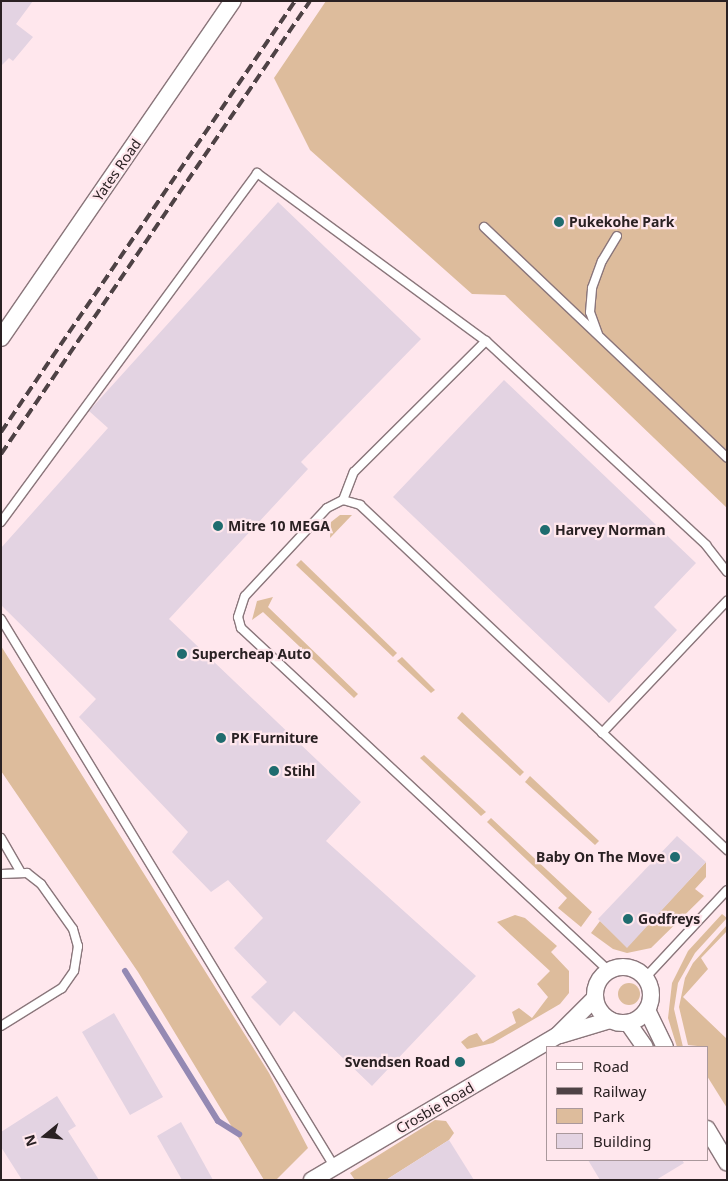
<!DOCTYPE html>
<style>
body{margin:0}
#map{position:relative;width:728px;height:1181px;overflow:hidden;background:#ffe7ed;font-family:"Noto Sans",sans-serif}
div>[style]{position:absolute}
.green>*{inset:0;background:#ddbc9c}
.round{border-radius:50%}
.stream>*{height:6px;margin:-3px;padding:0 3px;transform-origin:3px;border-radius:3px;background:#9489b3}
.building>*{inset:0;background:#e3d3e2}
.roads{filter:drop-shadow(1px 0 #8a767b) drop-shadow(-1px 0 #8a767b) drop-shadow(0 1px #8a767b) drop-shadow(0 -1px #8a767b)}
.service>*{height:8px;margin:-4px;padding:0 4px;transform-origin:4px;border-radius:4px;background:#fff}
.minor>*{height:16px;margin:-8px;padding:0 8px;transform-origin:8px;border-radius:8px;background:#fff}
.minor>.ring{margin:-8px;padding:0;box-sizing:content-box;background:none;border:16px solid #fff;border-radius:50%}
.rail>*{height:4px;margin-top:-2px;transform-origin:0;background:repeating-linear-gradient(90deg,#4e4245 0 10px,transparent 0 15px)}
.dots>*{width:14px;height:14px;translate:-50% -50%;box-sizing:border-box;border:2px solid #ffe7ed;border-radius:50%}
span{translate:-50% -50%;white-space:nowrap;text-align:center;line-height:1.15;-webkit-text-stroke:4.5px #ffe7ed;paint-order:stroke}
.street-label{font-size:14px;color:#2a2123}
.poi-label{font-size:14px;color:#2a2123;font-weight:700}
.left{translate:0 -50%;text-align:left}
.right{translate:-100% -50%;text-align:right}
.frame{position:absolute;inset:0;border:2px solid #2a2123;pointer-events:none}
.legend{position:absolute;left:546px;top:1046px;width:162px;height:115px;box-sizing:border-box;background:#ffe7ed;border:1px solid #aa989c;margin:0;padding:6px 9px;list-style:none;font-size:15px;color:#2a2123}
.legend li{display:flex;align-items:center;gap:10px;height:25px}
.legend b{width:25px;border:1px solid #aa989c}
.north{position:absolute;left:20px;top:1111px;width:50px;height:50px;-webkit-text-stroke:4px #ffe7ed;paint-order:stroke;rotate:253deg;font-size:14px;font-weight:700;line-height:20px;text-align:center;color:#2a2123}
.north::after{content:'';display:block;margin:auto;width:18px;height:22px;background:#2a2123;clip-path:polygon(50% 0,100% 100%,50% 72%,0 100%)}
</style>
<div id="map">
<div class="green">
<i style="clip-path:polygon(326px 1px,727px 1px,727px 508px,505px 295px,472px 294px,310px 150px,274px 78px)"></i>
<i style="clip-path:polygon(340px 515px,352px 515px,330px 538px,331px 522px)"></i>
<i style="clip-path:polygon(301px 560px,397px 653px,393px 657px,296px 565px)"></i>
<i style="clip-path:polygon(273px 597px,268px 607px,358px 694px,354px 698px,263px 612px,252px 620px,257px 601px)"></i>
<i style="clip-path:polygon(1px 646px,269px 1073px,308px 1148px,276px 1180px,264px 1180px,138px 972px,1px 771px)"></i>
<i style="clip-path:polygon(402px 657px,435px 690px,431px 693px,397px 661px)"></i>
<i style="clip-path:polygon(462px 712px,524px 772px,520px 776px,457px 718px)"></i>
<i style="clip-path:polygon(424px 755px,486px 812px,481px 816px,420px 758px)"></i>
<i style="clip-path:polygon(530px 776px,599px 841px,595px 845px,525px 782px)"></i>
<i style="clip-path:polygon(491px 818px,592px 912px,581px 927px,558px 908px,567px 898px,487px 822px)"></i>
<i style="clip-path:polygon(706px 862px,706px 877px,695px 889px,704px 896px,651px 948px,627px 953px,613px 949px,591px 933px,600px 921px,627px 947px)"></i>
<i style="clip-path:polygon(722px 914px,727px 918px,695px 953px,678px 983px,674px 1009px,683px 1047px,677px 1047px,668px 1018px,672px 983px,688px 951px)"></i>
<i style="clip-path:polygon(515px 915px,525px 918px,557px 946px,551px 952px,569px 971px,569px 993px,560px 1004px,493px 1043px,467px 1049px,461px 1042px,469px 1036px,477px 1033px,483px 1042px,516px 1023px,512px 1012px,519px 1008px,532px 1018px,548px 997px,537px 984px,550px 971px,497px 922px)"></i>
<i style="clip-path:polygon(727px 925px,727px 931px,701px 958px,708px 969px,683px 997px,727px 1039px,727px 1108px,707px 1076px,707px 1047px,688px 1045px,679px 1007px,685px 978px,693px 963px)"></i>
<i class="round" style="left:618px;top:983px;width:22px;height:22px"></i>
<i style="clip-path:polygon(435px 1120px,446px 1121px,454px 1133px,449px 1140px,386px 1180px,355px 1180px,350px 1173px)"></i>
</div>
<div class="stream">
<i style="left:125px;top:971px;width:176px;rotate:58.2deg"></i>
<i style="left:218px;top:1121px;width:25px;rotate:32deg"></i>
</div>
<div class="building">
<i style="clip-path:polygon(1px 1px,33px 1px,16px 24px,33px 37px,13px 61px,9px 58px,1px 66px)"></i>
<i style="clip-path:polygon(278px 202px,421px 339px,301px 462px,308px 469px,169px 619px,361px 802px,326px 841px,476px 976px,372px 1086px,294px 1011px,280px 1026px,251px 997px,267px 982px,234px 948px,263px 918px,228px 880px,211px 892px,172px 852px,188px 832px,79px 717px,96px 699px,1px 605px,1px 548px,108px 428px,89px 411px)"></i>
<i style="clip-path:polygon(504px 380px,696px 563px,654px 607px,677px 630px,609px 703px,393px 497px)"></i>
<i style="clip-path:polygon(677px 836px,706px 862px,627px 948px,598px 919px)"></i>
<i style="clip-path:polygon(114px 1013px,163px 1097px,130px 1115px,82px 1032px)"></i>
<i style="clip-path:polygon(57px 1096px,76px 1126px,68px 1131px,99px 1180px,22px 1180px,1px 1147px,1px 1132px)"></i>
<i style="clip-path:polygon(181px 1122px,213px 1180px,182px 1180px,157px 1136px)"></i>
<i style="clip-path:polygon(449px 1140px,474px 1180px,386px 1180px)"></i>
<i style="clip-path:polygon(588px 1160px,682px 1160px,684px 1163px,656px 1180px,600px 1180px)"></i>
</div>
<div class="roads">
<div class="service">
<i style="left:484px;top:227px;width:335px;rotate:43.5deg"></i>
<i style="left:598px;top:334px;width:23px;rotate:-110deg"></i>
<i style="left:590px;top:312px;width:24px;rotate:-85deg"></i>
<i style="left:592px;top:288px;width:29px;rotate:-70deg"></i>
<i style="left:602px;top:261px;width:29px;rotate:-59deg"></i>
<i style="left:343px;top:500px;width:30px;rotate:-69deg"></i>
<i style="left:354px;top:472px;width:186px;rotate:-44.8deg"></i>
<i style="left:1px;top:522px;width:433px;rotate:-53.7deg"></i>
<i style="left:257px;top:173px;width:284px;rotate:36.3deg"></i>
<i style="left:486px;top:341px;width:300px;rotate:42.8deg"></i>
<i style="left:706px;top:545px;width:34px;rotate:52deg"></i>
<i style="left:1px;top:619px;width:640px;rotate:58.67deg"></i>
<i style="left:602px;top:733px;width:182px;rotate:-46.6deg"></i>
<i style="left:1px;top:838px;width:39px;rotate:60deg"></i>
<i style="left:1px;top:874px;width:26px;rotate:-2deg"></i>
<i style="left:27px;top:873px;width:18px;rotate:38deg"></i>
<i style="left:41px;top:884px;width:55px;rotate:54.6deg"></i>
<i style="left:73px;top:929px;width:18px;rotate:74deg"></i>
<i style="left:78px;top:946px;width:25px;rotate:99deg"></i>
<i style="left:74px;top:971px;width:21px;rotate:125deg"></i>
<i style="left:62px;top:988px;width:72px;rotate:148.1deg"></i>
<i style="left:609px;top:971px;width:503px;rotate:-137.01deg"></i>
<i style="left:241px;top:628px;width:11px;rotate:-105deg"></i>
<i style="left:238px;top:617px;width:22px;rotate:-72deg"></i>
<i style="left:245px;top:596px;width:120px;rotate:-47deg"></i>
<i style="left:327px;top:508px;width:18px;rotate:-27deg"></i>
<i style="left:343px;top:500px;width:18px;rotate:16deg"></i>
<i style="left:360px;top:505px;width:504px;rotate:43.23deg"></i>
<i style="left:645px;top:978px;width:120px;rotate:-47deg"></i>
</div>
<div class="minor">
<i style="left:1px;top:338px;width:409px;rotate:-55.5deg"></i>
<i class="ring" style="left:595px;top:967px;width:40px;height:40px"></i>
<i style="left:647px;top:1010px;width:41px;rotate:64.1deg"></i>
<i style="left:628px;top:1023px;width:29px;rotate:55deg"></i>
<i style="left:560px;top:1035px;width:52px;rotate:-16.7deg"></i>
<i style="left:707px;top:1129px;width:39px;rotate:59deg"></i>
<i style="left:312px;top:1180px;width:286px;rotate:-30.5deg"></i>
<i style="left:558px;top:1035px;width:52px;rotate:-45deg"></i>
</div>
</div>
<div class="rail">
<i style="left:1px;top:432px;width:522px;rotate:-55.7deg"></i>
<i style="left:1px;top:454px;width:548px;rotate:-55.7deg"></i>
</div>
<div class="dots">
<i style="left:559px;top:222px;background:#1f6c6f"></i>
<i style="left:218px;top:526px;background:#1f6c6f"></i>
<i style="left:545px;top:530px;background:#1f6c6f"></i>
<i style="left:182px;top:654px;background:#1f6c6f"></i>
<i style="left:221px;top:738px;background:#1f6c6f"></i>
<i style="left:274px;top:771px;background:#1f6c6f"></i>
<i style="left:675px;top:857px;background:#1f6c6f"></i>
<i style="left:628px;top:919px;background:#1f6c6f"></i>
<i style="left:460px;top:1062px;background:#1f6c6f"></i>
</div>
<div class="street-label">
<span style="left:117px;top:170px;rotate:-55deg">Yates Road</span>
<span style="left:435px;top:1108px;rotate:-30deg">Crosbie Road</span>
</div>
<div class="poi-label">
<span class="left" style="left:569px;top:222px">Pukekohe Park</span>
<span class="left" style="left:228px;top:526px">Mitre 10 MEGA</span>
<span class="left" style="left:555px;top:530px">Harvey Norman</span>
<span class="left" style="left:192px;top:654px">Supercheap Auto</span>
<span class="left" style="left:231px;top:738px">PK Furniture</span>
<span class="left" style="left:284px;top:771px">Stihl</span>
<span class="right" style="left:665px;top:857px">Baby On The Move</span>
<span class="left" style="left:638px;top:919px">Godfreys</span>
<span class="right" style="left:450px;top:1062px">Svendsen Road</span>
</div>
<div class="frame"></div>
<ul class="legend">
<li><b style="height:6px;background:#fff"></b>Road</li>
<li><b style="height:6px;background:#4e4245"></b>Railway</li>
<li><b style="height:14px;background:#ddbc9c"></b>Park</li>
<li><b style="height:14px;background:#e3d3e2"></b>Building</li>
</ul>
<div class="north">N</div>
</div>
